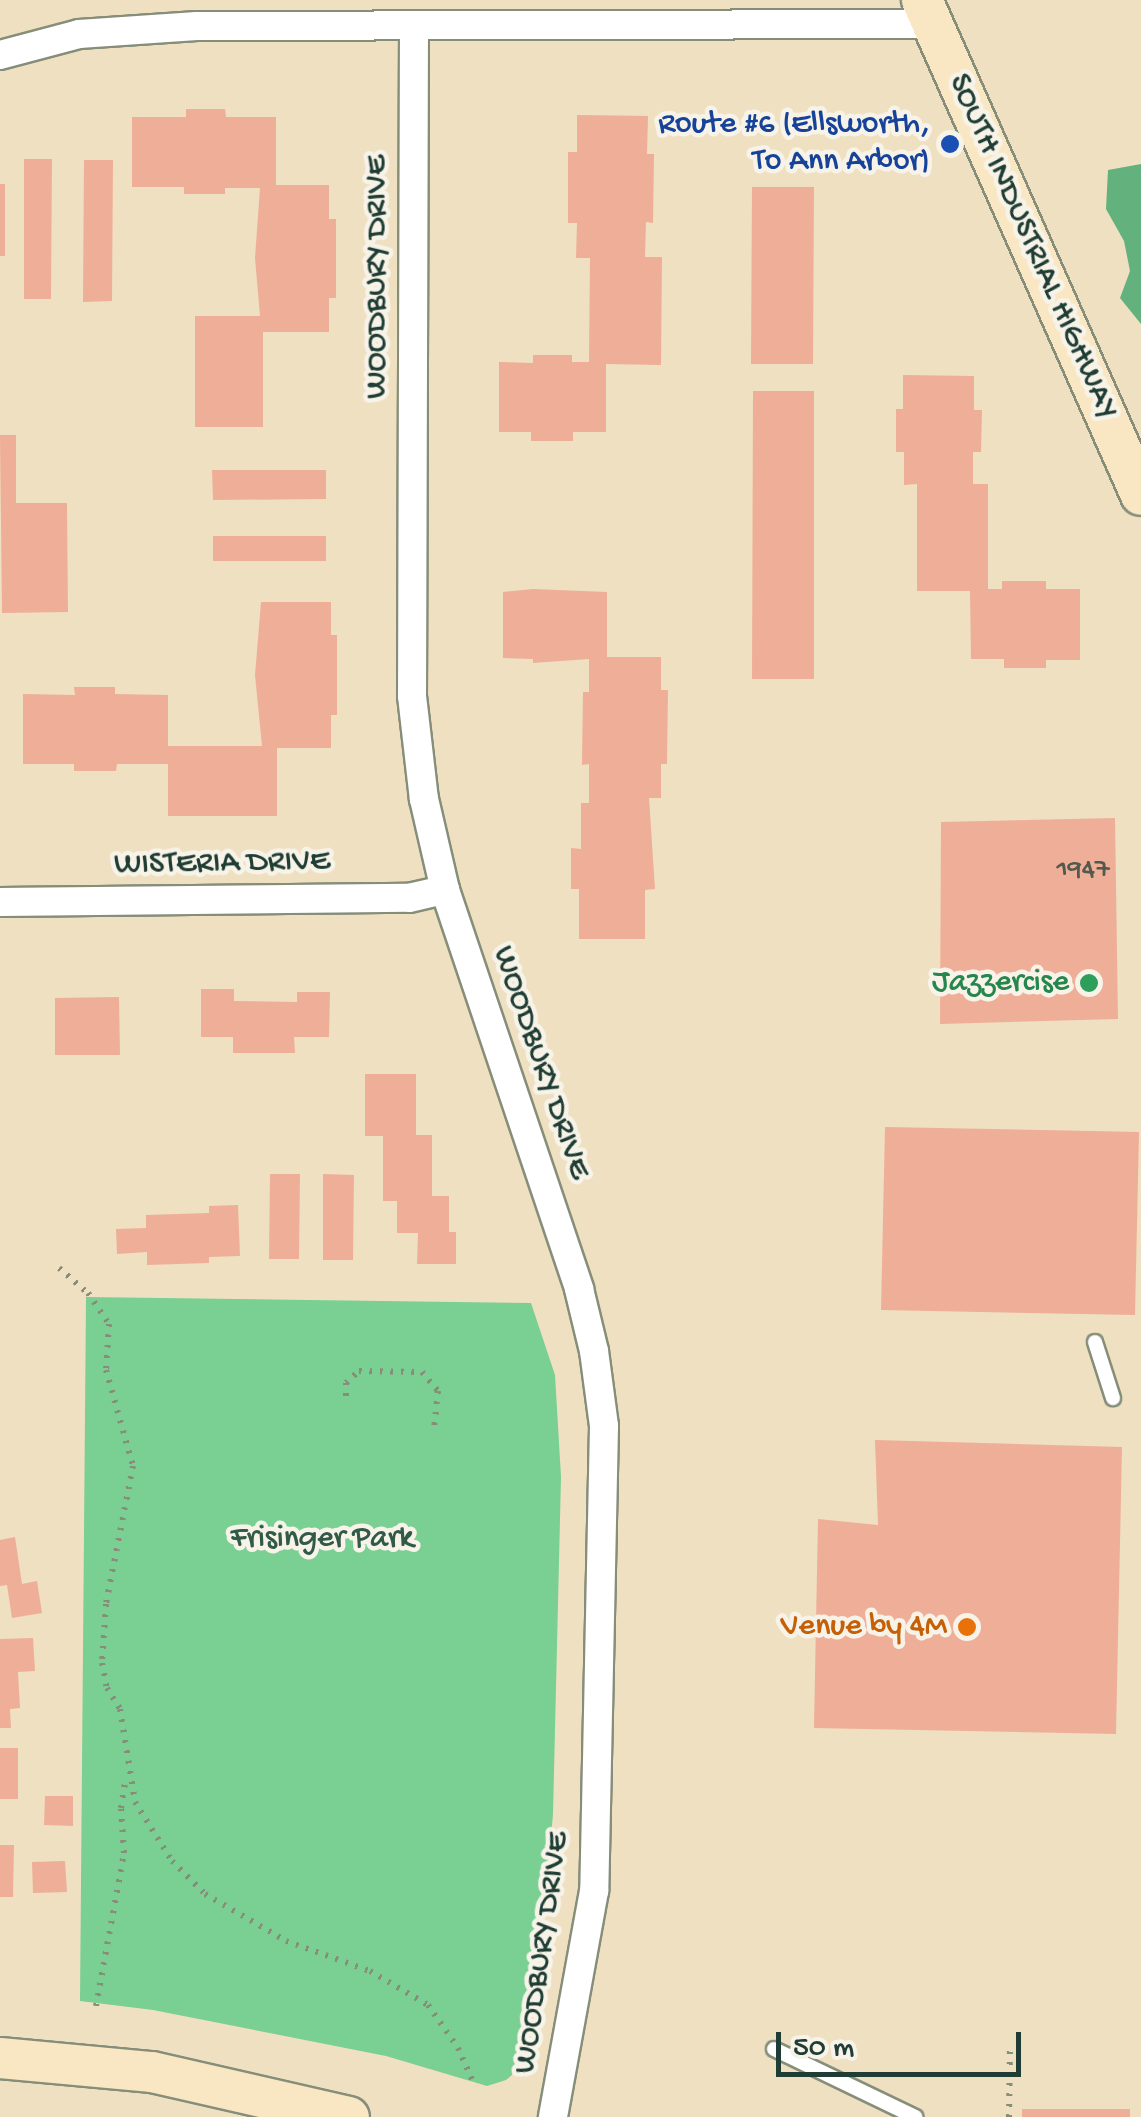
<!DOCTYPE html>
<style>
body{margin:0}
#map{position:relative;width:1141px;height:2117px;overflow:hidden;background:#eee0c0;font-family:"Gochi Hand",sans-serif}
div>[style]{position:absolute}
.green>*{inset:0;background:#7acf93}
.forest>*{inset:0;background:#63b27d}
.building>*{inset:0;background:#efae97}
.path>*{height:6px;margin-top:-3px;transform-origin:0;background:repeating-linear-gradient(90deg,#868e7a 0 2.5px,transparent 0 10.5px)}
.roads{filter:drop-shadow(2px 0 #868e7a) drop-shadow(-2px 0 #868e7a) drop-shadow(0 2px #868e7a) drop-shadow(0 -2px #868e7a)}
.lane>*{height:14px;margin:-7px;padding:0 7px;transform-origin:7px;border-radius:7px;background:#fff}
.street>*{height:28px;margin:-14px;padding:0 14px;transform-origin:14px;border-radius:14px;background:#fff}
.secondary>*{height:40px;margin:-20px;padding:0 20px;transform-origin:20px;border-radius:20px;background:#f9e7c3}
.dots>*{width:28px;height:28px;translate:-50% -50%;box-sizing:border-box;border:5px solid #f7f3e8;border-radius:50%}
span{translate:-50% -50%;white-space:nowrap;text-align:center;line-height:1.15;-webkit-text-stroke:9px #f7f3e8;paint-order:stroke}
.number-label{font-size:28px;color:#53594d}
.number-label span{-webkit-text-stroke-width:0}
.transit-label{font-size:32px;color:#164399}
.right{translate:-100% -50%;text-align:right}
.street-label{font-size:32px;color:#1f3d34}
.leisure-label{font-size:32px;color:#27864d}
.park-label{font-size:32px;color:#315a47}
.food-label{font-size:32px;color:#c56008}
.scale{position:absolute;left:776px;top:2032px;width:245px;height:45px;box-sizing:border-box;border:5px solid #1f3d34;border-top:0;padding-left:12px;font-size:30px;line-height:35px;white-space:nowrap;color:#1f3d34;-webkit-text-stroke:8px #f7f3e8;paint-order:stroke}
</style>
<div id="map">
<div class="green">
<i style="clip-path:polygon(86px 1297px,531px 1303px,555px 1375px,561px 1477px,553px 1814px,541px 1947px,512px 2075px,506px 2080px,487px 2086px,386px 2056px,153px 2010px,80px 2001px)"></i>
</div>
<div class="forest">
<i style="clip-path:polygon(1141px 164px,1141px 324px,1120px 298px,1130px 271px,1124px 241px,1106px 209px,1108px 170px)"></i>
</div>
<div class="building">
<i style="clip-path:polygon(186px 109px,225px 109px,226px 117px,276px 117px,276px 185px,329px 185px,329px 219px,336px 219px,336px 298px,329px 298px,329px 332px,263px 332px,263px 427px,195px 427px,195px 316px,260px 316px,255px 258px,260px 188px,225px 188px,225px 194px,184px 194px,184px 187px,132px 187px,132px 117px,186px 117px)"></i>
<i style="clip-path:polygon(577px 115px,648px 116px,647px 154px,654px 154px,653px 223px,646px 222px,645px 257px,662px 257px,661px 365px,606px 364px,606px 432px,573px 432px,573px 441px,531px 441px,531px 432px,499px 432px,499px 362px,533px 363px,533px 355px,572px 355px,572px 362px,589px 362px,590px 258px,576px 258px,577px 223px,568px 223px,568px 152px,577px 152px)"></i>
<i style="clip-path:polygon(24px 159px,52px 159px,51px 299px,24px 299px)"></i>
<i style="clip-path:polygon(84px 160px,113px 160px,112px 301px,83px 302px)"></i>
<i style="clip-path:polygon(0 184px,5px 184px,5px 256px,0 256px)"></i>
<i style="clip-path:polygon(752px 187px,814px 187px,813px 364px,751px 364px)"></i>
<i style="clip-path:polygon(903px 375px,974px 376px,974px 410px,982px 410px,981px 452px,973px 452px,973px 484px,988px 484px,988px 589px,1002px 589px,1002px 581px,1046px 581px,1046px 589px,1080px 589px,1080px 660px,1046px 660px,1046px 668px,1004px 668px,1004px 659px,971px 659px,970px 591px,917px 591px,917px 484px,904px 485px,904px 452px,896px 452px,896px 409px,903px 409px)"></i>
<i style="clip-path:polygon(753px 391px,814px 391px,814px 679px,752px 679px)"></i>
<i style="clip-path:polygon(0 435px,16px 435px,16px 503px,67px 503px,68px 612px,2px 613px)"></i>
<i style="clip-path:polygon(212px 470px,326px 470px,326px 499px,213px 500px)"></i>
<i style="clip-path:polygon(213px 536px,326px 536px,326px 561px,213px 561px)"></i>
<i style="clip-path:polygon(533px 589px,607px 592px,607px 657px,661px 657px,661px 690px,668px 690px,667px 764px,661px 764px,661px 798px,649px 798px,655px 889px,645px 890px,645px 939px,579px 939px,579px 889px,571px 889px,571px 848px,581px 849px,581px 803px,589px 803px,589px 764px,582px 765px,583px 692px,589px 692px,589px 659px,533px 663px,533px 659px,503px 658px,503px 592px)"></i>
<i style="clip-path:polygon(261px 602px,331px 602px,331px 635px,337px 635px,337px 715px,331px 715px,331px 748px,277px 748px,277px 816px,168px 816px,168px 764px,117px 764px,116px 771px,74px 771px,74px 764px,23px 764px,23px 694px,75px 695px,74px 687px,115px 687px,115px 694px,168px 695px,168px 746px,262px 746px,255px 675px)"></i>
<i style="clip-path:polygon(1115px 818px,1118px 1019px,940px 1024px,941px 822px)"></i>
<i style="clip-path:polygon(201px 989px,234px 989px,234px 1001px,297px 1002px,297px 992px,330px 992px,329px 1037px,294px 1037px,295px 1053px,233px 1053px,233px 1037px,201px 1037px)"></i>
<i style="clip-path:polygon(119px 997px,120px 1055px,55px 1055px,55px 998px)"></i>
<i style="clip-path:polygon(365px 1074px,416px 1074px,416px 1135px,432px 1135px,432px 1196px,449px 1196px,449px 1232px,456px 1232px,456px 1264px,417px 1264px,418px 1233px,397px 1233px,397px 1201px,383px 1201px,383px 1136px,365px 1136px)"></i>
<i style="clip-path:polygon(885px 1127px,1139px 1132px,1135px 1315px,881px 1310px)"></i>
<i style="clip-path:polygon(270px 1174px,300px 1174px,299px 1259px,269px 1259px)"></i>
<i style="clip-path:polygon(323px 1174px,354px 1175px,353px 1260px,323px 1260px)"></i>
<i style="clip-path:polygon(238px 1205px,240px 1256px,209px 1257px,209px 1263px,147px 1265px,147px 1252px,117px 1254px,116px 1229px,146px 1228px,146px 1215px,209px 1213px,209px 1206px)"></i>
<i style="clip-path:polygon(875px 1440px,1122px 1447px,1116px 1734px,814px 1728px,818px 1519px,878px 1525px)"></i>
<i style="clip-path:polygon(15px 1537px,22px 1584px,37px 1581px,42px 1613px,12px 1618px,7px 1585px,0 1586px,0 1540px)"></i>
<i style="clip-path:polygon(33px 1638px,35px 1671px,18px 1672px,20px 1708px,10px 1709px,11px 1728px,0 1728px,0 1639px)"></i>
<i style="clip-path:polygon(0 1748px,18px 1748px,18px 1799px,0 1799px)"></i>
<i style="clip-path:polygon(45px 1796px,73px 1796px,73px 1826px,44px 1825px)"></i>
<i style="clip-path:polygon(0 1845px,14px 1845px,13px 1897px,0 1897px)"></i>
<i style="clip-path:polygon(65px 1861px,67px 1892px,33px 1893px,32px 1862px)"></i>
<i style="clip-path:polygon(1022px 2109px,1130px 2109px,1130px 2117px,1022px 2117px)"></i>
</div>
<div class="path">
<i style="left:59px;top:1268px;width:38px;rotate:41deg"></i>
<i style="left:88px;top:1293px;width:37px;rotate:56deg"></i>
<i style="left:109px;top:1324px;width:46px;rotate:93.7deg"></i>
<i style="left:106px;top:1370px;width:100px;rotate:74.3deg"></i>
<i style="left:133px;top:1466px;width:141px;rotate:101.1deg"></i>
<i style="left:106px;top:1604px;width:59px;rotate:93.9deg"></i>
<i style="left:102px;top:1663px;width:25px;rotate:79deg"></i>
<i style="left:107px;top:1688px;width:25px;rotate:58deg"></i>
<i style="left:120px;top:1709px;width:94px;rotate:80.8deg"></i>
<i style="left:135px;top:1802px;width:70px;rotate:57.9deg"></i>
<i style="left:172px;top:1861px;width:47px;rotate:45deg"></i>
<i style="left:205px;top:1894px;width:94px;rotate:30.1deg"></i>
<i style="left:286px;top:1941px;width:89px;rotate:19.7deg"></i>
<i style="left:370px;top:1971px;width:67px;rotate:30.4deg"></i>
<i style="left:428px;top:2005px;width:52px;rotate:55.1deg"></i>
<i style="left:458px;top:2048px;width:42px;rotate:65.9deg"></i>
<i style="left:346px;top:1396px;width:13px;rotate:-90deg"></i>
<i style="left:346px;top:1383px;width:18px;rotate:-43deg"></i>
<i style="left:359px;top:1371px;width:63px;rotate:0.9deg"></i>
<i style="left:422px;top:1372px;width:25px;rotate:50deg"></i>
<i style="left:438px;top:1391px;width:37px;rotate:96deg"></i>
<i style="left:96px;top:2006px;width:156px;rotate:-79.6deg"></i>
<i style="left:124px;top:1853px;width:45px;rotate:-93.8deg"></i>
<i style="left:121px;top:1808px;width:31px;rotate:-81deg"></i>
<i style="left:1009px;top:2117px;width:69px;rotate:-89.2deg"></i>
</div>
<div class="roads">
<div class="lane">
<i style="left:1095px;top:1342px;width:59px;rotate:72.2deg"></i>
<i style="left:774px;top:2049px;width:157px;rotate:25.7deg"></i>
</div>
<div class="street">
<i style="left:414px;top:26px;width:670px;rotate:90.17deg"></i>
<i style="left:412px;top:696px;width:104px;rotate:83.4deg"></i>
<i style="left:424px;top:799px;width:93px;rotate:77deg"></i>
<i style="left:445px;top:890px;width:421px;rotate:71.4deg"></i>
<i style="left:579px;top:1289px;width:64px;rotate:76.4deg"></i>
<i style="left:594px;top:1351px;width:76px;rotate:82.4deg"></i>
<i style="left:604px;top:1426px;width:465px;rotate:91.2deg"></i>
<i style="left:594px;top:1891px;width:230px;rotate:100.3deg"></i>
<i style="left:0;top:55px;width:82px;rotate:-14.9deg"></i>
<i style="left:79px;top:34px;width:118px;rotate:-3.9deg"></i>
<i style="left:197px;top:26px;width:736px;rotate:-0.16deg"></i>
<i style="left:0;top:902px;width:409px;rotate:-0.6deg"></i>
<i style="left:409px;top:898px;width:37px;rotate:-13deg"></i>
</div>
<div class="secondary">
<i style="left:922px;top:0;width:541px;rotate:66.13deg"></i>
<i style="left:0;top:2058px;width:153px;rotate:5.3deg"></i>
<i style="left:152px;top:2072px;width:202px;rotate:12.9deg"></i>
</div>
</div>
<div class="dots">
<i style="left:950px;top:144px;background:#1a4fb4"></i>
<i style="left:1089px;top:983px;background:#2e9e5b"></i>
<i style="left:967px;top:1627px;background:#e8710a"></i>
</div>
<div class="number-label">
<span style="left:1083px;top:871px">1947</span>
</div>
<div class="transit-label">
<span class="right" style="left:930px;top:144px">Route #6 (Ellsworth,<br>To Ann Arbor)</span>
</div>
<div class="street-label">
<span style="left:1032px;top:247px;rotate:66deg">SOUTH INDUSTRIAL HIGHWAY</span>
<span style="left:378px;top:277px;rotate:-90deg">WOODBURY DRIVE</span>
<span style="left:222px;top:864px;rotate:-1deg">WISTERIA DRIVE</span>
<span style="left:540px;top:1063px;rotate:71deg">WOODBURY DRIVE</span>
<span style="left:543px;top:1953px;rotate:-82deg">WOODBURY DRIVE</span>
</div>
<div class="leisure-label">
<span class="right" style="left:1069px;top:983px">Jazzercise</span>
</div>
<div class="park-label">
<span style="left:322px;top:1539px">Frisinger Park</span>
</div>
<div class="food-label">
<span class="right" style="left:947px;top:1627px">Venue by 4M</span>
</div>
<div class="scale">50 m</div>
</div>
